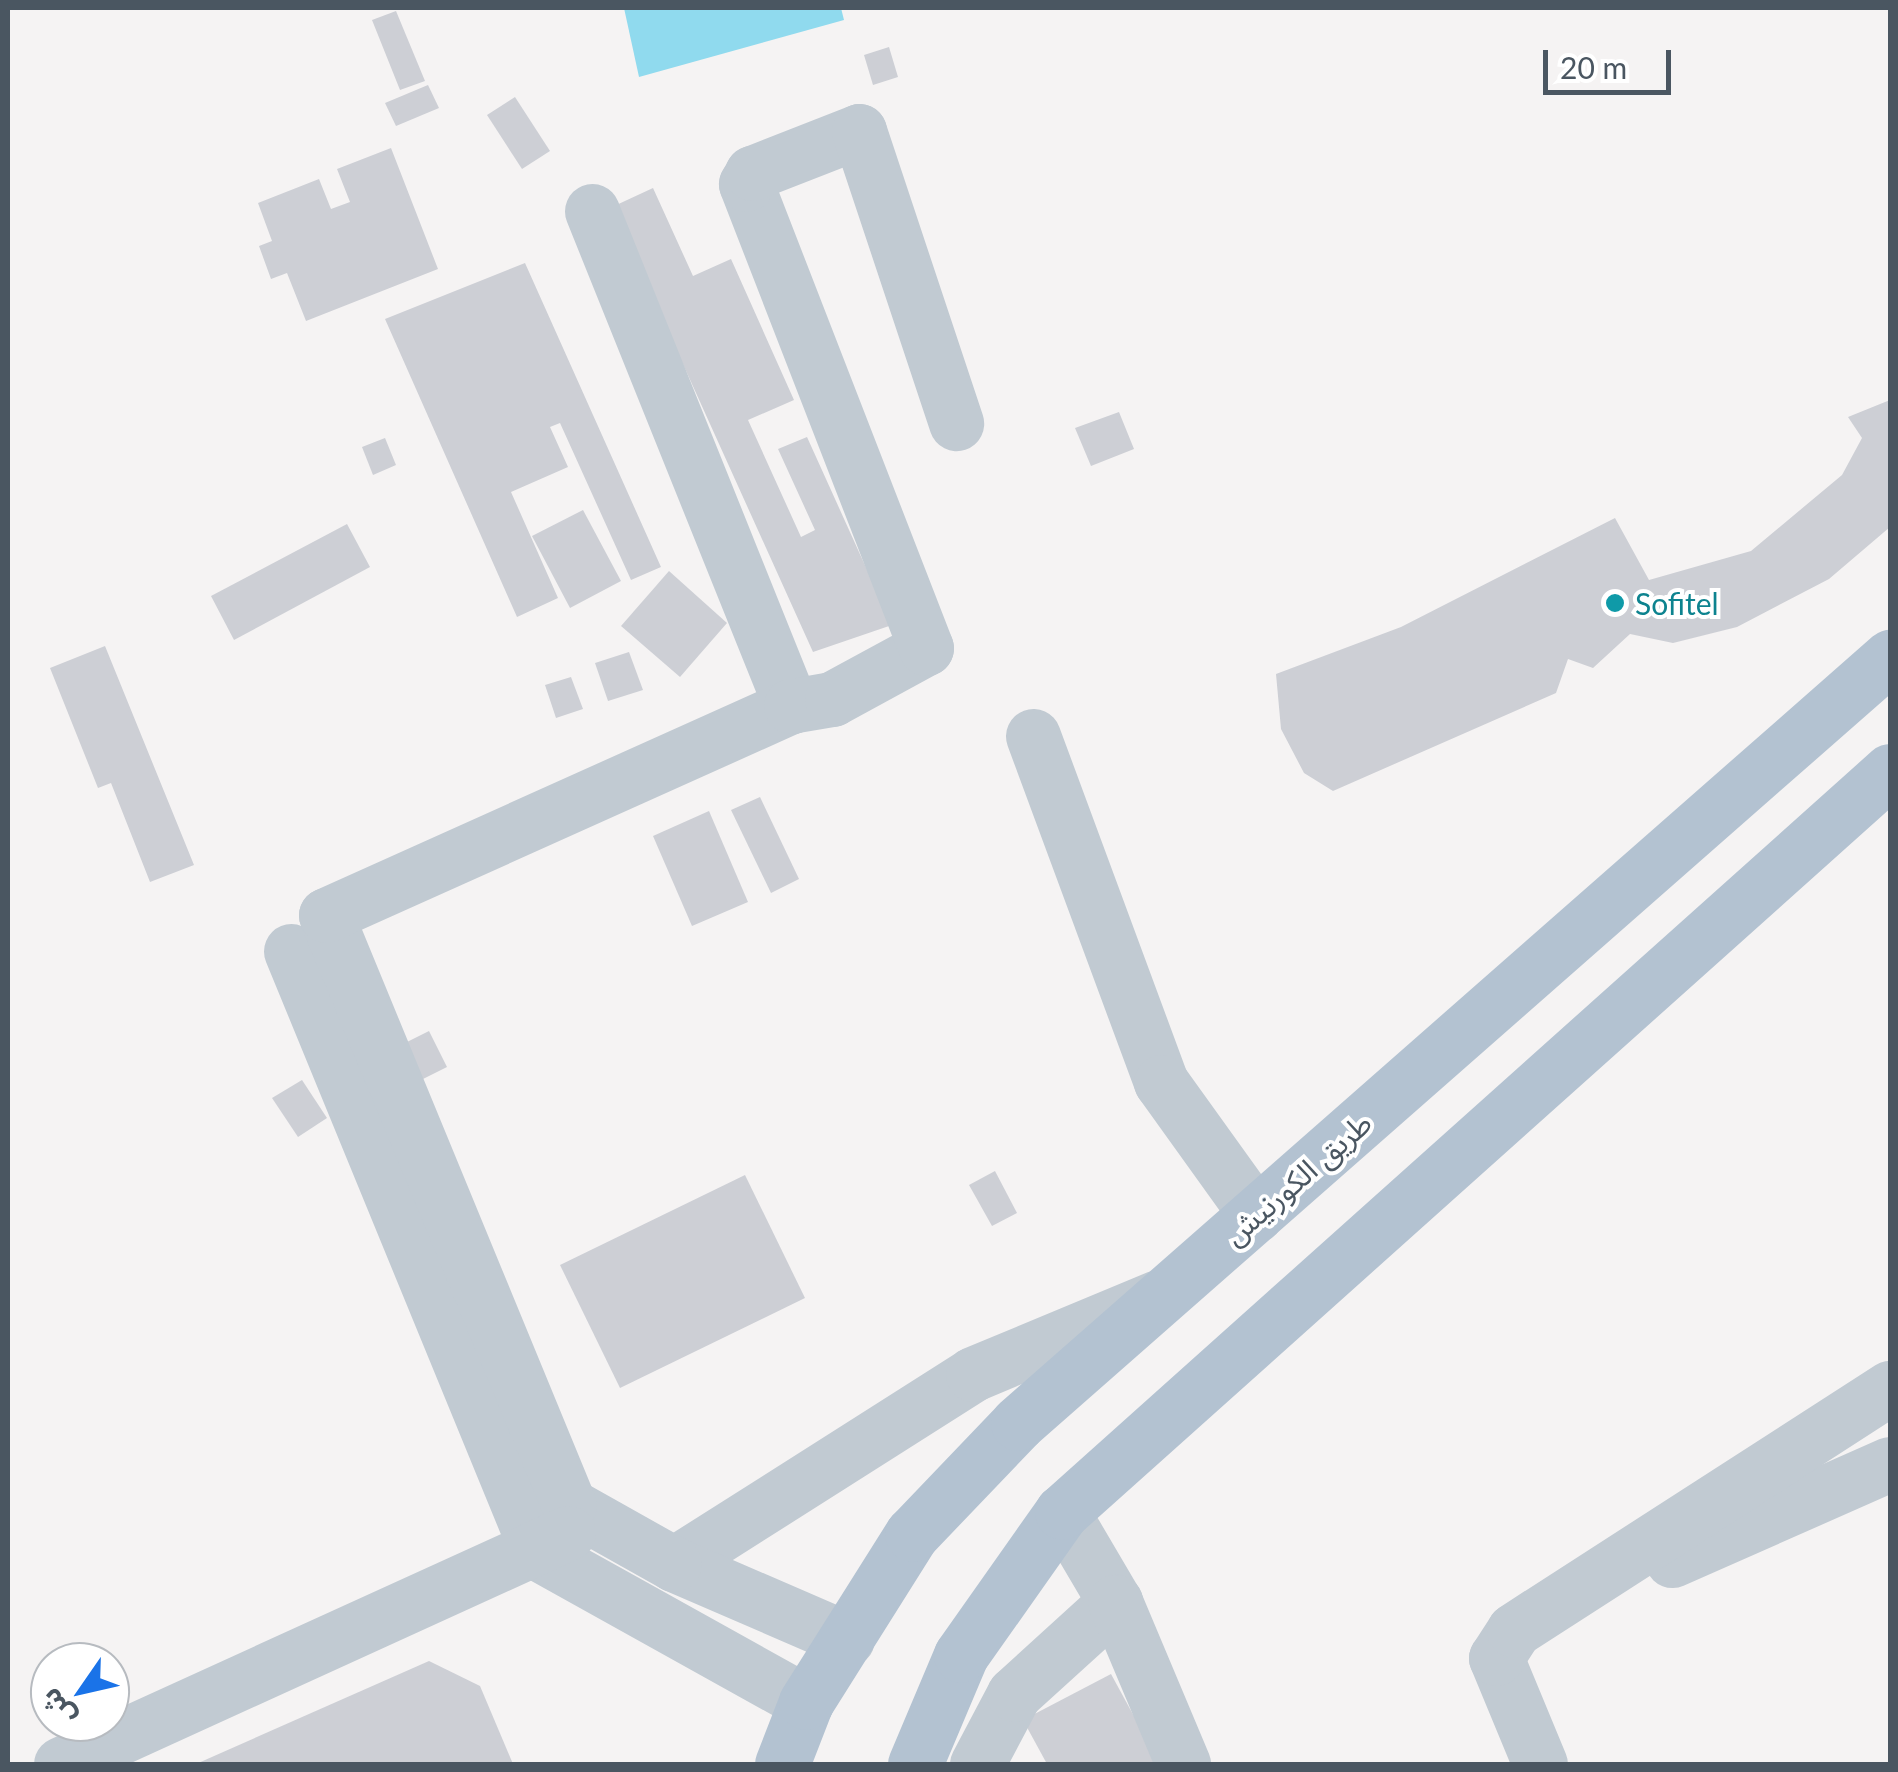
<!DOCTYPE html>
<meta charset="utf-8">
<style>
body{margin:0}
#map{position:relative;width:1898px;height:1772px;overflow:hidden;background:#f5f3f3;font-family:Lato,"Noto Sans Arabic",sans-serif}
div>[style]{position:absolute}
.water>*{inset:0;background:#90daee}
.building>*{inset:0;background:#cdcfd5}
.minor>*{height:55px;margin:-27.5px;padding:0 27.5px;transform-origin:27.5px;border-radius:27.5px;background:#c1cad2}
.major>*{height:55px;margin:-27.5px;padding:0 27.5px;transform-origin:27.5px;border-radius:27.5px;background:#b3c2d1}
.dots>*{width:28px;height:28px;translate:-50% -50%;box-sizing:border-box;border:5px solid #fff;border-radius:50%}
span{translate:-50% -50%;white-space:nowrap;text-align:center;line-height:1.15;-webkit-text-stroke:8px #fff;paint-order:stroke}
.culture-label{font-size:30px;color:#0d838f}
.left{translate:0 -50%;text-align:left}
.street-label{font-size:30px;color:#4a5661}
.frame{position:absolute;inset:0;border:10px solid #4a5661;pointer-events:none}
.north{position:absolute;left:30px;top:1642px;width:100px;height:100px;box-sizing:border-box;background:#fff;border:2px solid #b7bbc0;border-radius:50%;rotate:236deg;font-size:28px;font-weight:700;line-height:40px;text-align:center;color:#4a5661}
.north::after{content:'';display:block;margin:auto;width:35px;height:45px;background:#1a73e8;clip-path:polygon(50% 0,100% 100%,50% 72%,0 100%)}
.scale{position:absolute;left:1543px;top:50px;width:128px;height:45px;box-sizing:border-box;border:5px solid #4a5661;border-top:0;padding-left:12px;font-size:30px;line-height:35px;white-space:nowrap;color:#4a5661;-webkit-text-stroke:8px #fff;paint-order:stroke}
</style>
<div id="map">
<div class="water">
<i style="clip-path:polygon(624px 8px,841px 8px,844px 20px,639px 77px)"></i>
</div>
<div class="building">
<i style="clip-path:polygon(396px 11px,425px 81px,400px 90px,372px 20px)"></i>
<i style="clip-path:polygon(889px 47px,898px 77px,873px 85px,864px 55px)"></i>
<i style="clip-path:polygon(428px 85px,439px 108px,396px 126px,385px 103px)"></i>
<i style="clip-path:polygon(515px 97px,550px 151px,522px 169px,487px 115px)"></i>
<i style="clip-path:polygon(391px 148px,438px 269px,306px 321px,287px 273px,271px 279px,259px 246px,272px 241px,258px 203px,319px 179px,331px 209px,350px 202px,337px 169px)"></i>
<i style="clip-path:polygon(653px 188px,693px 276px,731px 259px,794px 400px,748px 420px,801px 537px,815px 530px,778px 449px,807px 437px,892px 625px,813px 652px,612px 207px)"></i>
<i style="clip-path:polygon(525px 263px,661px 567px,631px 580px,560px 423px,550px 427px,568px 467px,511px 492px,558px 598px,517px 617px,385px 319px)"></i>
<i style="clip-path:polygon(1890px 400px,1890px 527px,1829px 579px,1737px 627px,1673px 643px,1630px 634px,1593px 668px,1568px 659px,1556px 693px,1333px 791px,1304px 773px,1281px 729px,1276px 674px,1401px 627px,1615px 518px,1649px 580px,1751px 551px,1842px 475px,1862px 438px,1848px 417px)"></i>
<i style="clip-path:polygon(1119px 412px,1134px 449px,1091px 466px,1075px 428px)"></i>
<i style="clip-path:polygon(385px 438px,396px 465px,373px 475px,362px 447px)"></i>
<i style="clip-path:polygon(583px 510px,621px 581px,570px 608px,532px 536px)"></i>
<i style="clip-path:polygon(347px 524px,370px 567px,234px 640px,211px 596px)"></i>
<i style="clip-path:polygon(669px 571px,727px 623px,680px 677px,621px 626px)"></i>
<i style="clip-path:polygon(105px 646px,194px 865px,150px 882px,111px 783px,98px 788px,50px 668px)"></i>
<i style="clip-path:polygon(629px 652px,643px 690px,608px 701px,595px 663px)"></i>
<i style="clip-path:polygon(571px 677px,583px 709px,556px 718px,545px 685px)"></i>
<i style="clip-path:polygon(760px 797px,799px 879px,771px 893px,731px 810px)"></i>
<i style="clip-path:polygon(709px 811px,748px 902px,692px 926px,653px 836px)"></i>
<i style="clip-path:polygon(429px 1031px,447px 1067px,421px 1080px,403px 1044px)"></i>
<i style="clip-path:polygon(302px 1080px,327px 1118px,298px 1137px,272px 1098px)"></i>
<i style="clip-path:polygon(995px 1171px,1017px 1213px,992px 1226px,969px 1185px)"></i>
<i style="clip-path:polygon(745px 1175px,805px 1298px,620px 1388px,560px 1265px)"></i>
<i style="clip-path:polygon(429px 1661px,480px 1686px,513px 1764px,196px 1764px)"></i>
<i style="clip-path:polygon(1111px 1674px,1160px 1764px,1047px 1764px,1023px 1720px)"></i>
</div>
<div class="minor">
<i style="left:592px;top:211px;width:534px;rotate:68.1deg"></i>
<i style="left:1033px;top:736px;width:369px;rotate:69.7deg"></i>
<i style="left:1161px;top:1082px;width:163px;rotate:54.3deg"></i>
<i style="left:291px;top:951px;width:651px;rotate:67.69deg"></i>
<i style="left:538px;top:1553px;width:307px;rotate:29.1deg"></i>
<i style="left:1062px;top:1512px;width:104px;rotate:59.5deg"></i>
<i style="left:1672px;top:1560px;width:238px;rotate:-23.8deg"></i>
<i style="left:674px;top:1564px;width:354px;rotate:-32.4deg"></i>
<i style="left:973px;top:1374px;width:200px;rotate:-22.6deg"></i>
<i style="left:847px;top:1639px;width:189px;rotate:-156.6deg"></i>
<i style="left:674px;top:1564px;width:120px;rotate:-150.7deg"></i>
<i style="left:569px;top:1505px;width:638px;rotate:-112.39deg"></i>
<i style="left:326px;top:915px;width:510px;rotate:-24.2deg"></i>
<i style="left:791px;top:706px;width:42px;rotate:-9.7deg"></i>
<i style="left:832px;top:699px;width:107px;rotate:-28.5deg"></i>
<i style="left:926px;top:648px;width:498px;rotate:-111.2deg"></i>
<i style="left:746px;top:184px;width:13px;rotate:-61deg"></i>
<i style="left:752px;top:173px;width:115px;rotate:-21.4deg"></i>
<i style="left:859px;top:131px;width:308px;rotate:71.6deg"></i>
<i style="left:61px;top:1764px;width:557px;rotate:-24.5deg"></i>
<i style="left:977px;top:1764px;width:79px;rotate:-62.1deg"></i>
<i style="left:1014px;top:1694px;width:137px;rotate:-42.3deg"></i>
<i style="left:1115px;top:1602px;width:176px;rotate:67.2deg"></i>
<i style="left:1540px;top:1764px;width:115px;rotate:-112.5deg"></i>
<i style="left:1496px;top:1658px;width:33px;rotate:-57deg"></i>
<i style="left:1514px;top:1630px;width:447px;rotate:-32.8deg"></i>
</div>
<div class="major">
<i style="left:782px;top:1764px;width:66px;rotate:-68.8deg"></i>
<i style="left:806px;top:1702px;width:199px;rotate:-57.8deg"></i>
<i style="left:912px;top:1534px;width:153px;rotate:-46.3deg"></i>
<i style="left:1018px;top:1423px;width:1161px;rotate:-41.3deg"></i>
<i style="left:915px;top:1764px;width:118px;rotate:-67.1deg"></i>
<i style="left:961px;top:1655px;width:175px;rotate:-54.8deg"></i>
<i style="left:1062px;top:1512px;width:1111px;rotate:-41.83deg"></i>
</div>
<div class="dots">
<i style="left:1615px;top:603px;background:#0f9aa8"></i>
</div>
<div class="culture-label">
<span class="left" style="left:1635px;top:603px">Sofitel</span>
</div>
<div class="street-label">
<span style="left:1297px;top:1178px;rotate:-41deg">طريق الكورنيش</span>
</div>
<div class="frame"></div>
<div class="north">ش</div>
<div class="scale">20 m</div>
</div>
